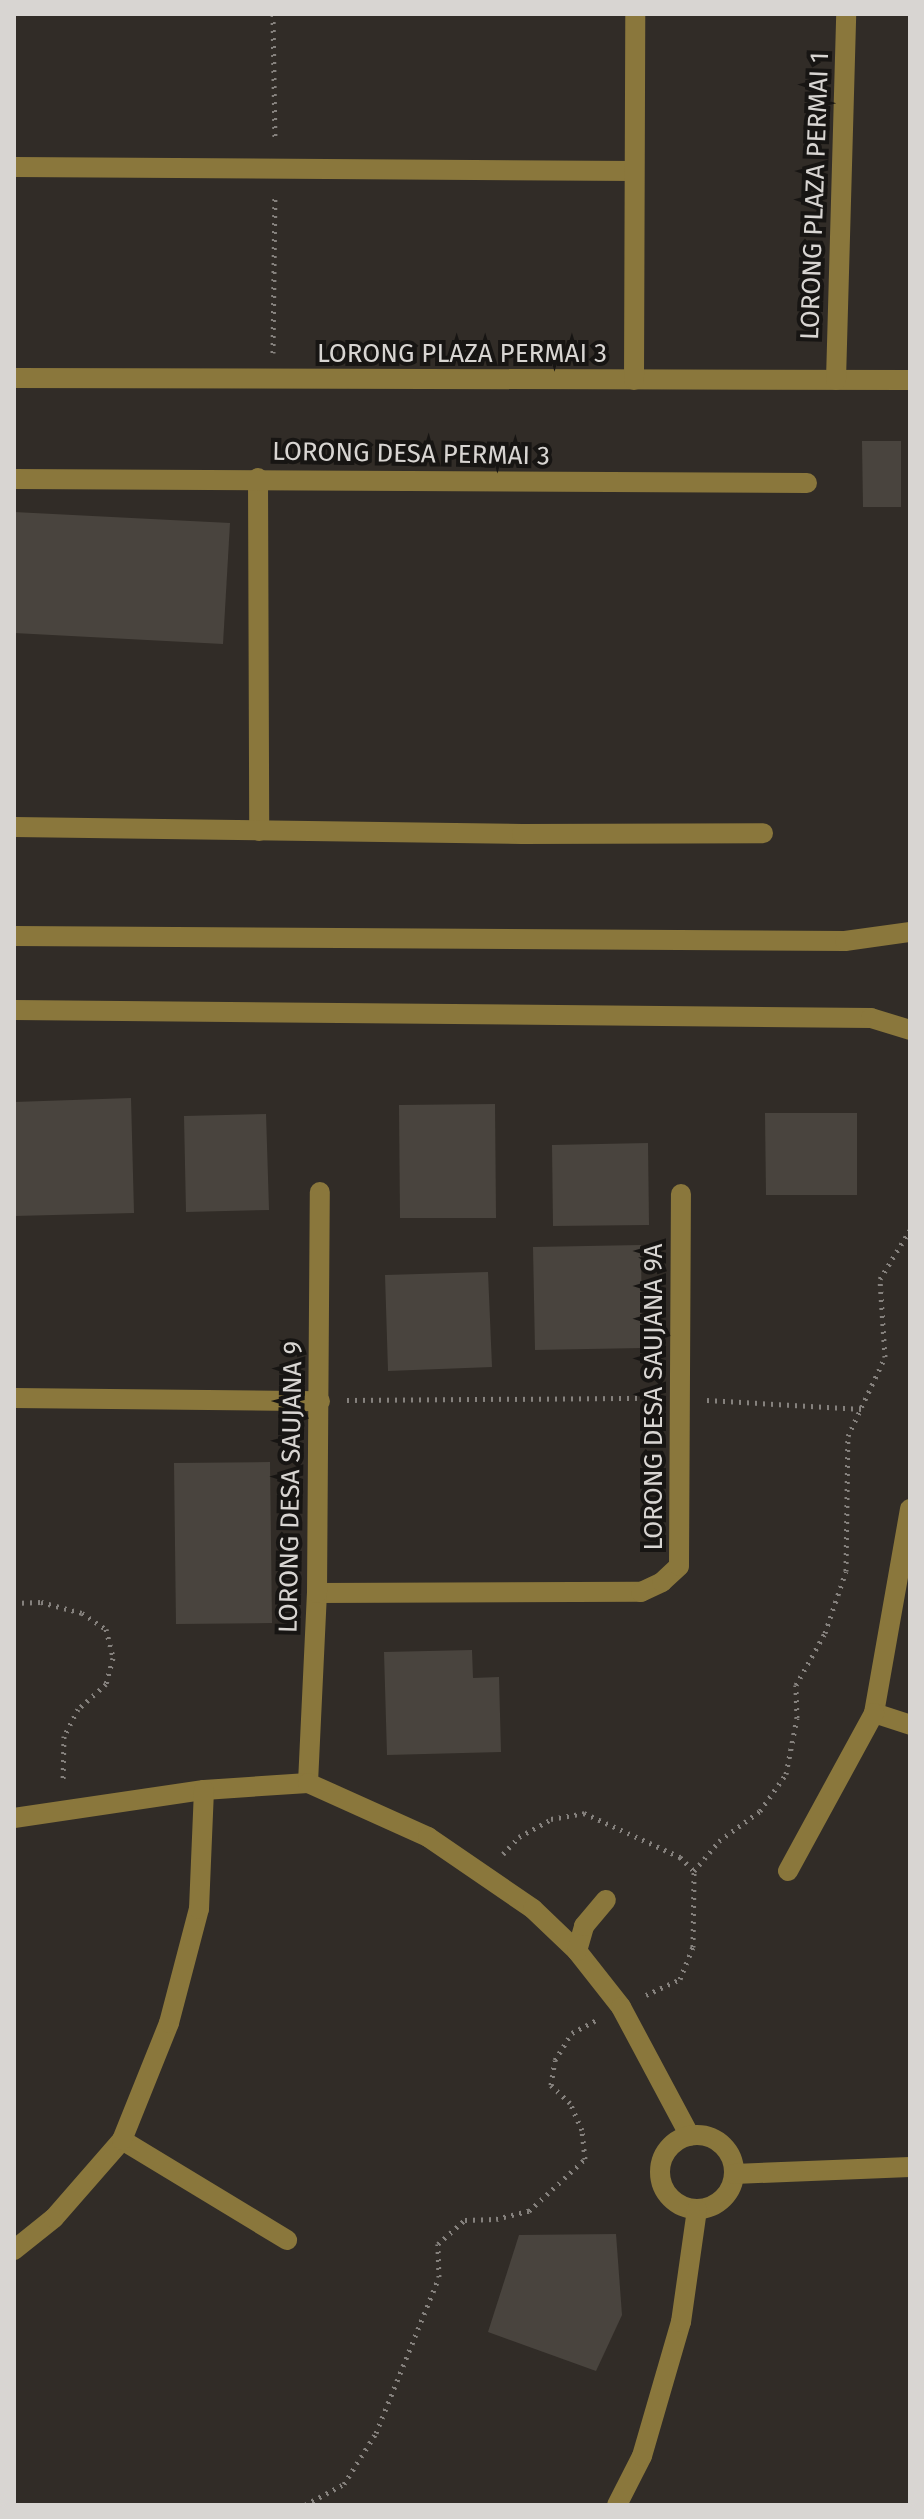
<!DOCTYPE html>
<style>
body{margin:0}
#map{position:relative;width:924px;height:2519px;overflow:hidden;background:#312c27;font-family:"Fira Sans",sans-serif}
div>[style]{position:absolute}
.building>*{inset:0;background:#49443e}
.path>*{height:5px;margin-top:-2.5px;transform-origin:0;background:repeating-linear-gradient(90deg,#85817d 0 2px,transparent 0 8px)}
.minor>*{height:20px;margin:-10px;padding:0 10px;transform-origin:10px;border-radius:10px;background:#8a773c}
.minor>.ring{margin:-10px;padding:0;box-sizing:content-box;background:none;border:20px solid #8a773c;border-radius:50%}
span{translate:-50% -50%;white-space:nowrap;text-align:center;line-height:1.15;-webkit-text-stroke:8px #171513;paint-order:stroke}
.street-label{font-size:26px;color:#d8d5d2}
.frame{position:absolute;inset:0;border:16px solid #d8d5d2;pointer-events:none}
</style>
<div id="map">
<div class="building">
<i style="clip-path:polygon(862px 441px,901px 441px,901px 507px,863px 507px)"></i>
<i style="clip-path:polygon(14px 512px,230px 523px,223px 644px,14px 633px)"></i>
<i style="clip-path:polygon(131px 1098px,134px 1213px,14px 1216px,14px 1102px)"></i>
<i style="clip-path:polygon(495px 1104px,496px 1218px,400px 1218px,399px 1105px)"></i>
<i style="clip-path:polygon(765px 1113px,857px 1113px,857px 1195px,766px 1195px)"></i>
<i style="clip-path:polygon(266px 1114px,269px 1210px,186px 1212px,184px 1116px)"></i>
<i style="clip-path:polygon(648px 1143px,649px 1225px,553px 1226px,552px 1145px)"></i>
<i style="clip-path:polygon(641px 1245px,642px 1348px,535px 1350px,533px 1247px)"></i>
<i style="clip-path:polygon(488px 1272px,492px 1367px,388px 1371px,385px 1275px)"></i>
<i style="clip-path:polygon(270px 1462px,272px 1623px,176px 1624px,174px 1463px)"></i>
<i style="clip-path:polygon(472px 1650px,473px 1678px,499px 1677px,501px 1752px,387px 1755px,384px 1652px)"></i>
<i style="clip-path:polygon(616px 2234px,622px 2315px,596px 2371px,488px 2332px,519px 2235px)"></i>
</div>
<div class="path">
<i style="left:273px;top:14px;width:127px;rotate:89.1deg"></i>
<i style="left:273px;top:353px;width:158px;rotate:-89.3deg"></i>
<i style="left:347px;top:1400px;width:306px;rotate:-0.4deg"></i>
<i style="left:707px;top:1400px;width:155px;rotate:3.3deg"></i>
<i style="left:14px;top:1603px;width:27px;rotate:-2deg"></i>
<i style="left:41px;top:1602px;width:42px;rotate:15deg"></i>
<i style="left:82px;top:1613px;width:29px;rotate:34deg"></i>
<i style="left:106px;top:1629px;width:30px;rotate:76deg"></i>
<i style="left:113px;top:1658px;width:27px;rotate:105deg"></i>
<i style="left:106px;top:1684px;width:38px;rotate:138deg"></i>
<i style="left:78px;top:1709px;width:30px;rotate:117deg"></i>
<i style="left:64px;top:1736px;width:46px;rotate:91.2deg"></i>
<i style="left:503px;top:1854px;width:23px;rotate:-47deg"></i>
<i style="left:519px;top:1837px;width:37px;rotate:-29deg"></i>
<i style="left:551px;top:1819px;width:34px;rotate:-10deg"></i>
<i style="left:584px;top:1813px;width:106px;rotate:24.6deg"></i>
<i style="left:680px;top:1857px;width:20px;rotate:45deg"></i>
<i style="left:646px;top:1995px;width:38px;rotate:-25deg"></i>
<i style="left:680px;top:1979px;width:35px;rotate:-68deg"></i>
<i style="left:693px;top:1947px;width:76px;rotate:-89.2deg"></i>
<i style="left:694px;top:1871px;width:39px;rotate:-50deg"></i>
<i style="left:719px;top:1841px;width:51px;rotate:-36.2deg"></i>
<i style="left:760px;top:1811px;width:45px;rotate:-54.9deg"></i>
<i style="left:786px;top:1774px;width:57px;rotate:-78.9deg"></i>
<i style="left:797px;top:1718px;width:33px;rotate:-92deg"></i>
<i style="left:796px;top:1685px;width:60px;rotate:-60.9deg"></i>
<i style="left:825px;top:1633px;width:65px;rotate:-71.3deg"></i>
<i style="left:846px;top:1571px;width:135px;rotate:-89.2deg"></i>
<i style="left:848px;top:1436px;width:87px;rotate:-64.9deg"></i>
<i style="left:885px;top:1357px;width:78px;rotate:-93.7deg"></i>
<i style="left:880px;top:1279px;width:57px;rotate:-58.5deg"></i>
<i style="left:305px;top:2505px;width:44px;rotate:-28.3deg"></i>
<i style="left:344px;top:2484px;width:60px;rotate:-57.9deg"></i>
<i style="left:376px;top:2433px;width:168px;rotate:-68deg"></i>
<i style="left:439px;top:2277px;width:33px;rotate:-92deg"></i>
<i style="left:438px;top:2244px;width:36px;rotate:-42deg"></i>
<i style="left:465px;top:2220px;width:31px;rotate:-2deg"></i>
<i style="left:496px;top:2219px;width:34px;rotate:-14deg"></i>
<i style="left:529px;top:2211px;width:76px;rotate:-42.9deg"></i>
<i style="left:585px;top:2159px;width:29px;rotate:-96deg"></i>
<i style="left:582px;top:2130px;width:30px;rotate:-114deg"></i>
<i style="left:570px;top:2103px;width:26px;rotate:-137deg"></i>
<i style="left:551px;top:2085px;width:25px;rotate:-81deg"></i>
<i style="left:555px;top:2060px;width:32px;rotate:-58deg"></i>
<i style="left:572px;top:2033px;width:30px;rotate:-28deg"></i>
</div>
<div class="minor">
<i style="left:14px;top:167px;width:620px;rotate:0.37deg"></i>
<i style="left:14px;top:378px;width:896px;rotate:0.13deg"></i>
<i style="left:634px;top:380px;width:366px;rotate:-89.8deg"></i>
<i style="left:836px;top:380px;width:366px;rotate:-88.4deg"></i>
<i style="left:258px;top:478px;width:353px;rotate:89.8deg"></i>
<i style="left:14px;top:479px;width:793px;rotate:0.29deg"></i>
<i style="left:14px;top:827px;width:508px;rotate:0.79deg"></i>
<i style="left:522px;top:834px;width:241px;rotate:-0.2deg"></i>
<i style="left:14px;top:936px;width:831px;rotate:0.34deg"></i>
<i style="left:845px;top:941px;width:66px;rotate:-7.9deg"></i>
<i style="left:14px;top:1010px;width:857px;rotate:0.53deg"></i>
<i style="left:871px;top:1018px;width:41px;rotate:17.1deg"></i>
<i style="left:14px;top:1398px;width:306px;rotate:0.6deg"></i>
<i style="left:910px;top:1509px;width:207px;rotate:100deg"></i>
<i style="left:874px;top:1713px;width:38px;rotate:18deg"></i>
<i style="left:317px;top:1593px;width:324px;rotate:-0.2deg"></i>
<i style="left:641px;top:1592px;width:23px;rotate:-25deg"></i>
<i style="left:662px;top:1582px;width:23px;rotate:-43deg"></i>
<i style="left:679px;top:1566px;width:372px;rotate:-89.7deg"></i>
<i style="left:308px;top:1783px;width:190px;rotate:-87.3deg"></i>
<i style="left:317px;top:1593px;width:401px;rotate:-89.6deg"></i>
<i style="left:14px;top:1818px;width:192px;rotate:-8.4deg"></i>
<i style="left:204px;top:1790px;width:104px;rotate:-3.9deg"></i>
<i style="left:308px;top:1783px;width:132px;rotate:24.2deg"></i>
<i style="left:428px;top:1837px;width:127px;rotate:34.4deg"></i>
<i style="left:533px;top:1909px;width:61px;rotate:43.7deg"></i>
<i style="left:577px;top:1951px;width:71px;rotate:51.8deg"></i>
<i style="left:621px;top:2007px;width:146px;rotate:61.9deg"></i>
<i style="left:788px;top:1871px;width:180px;rotate:-61.4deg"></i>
<i style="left:577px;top:1951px;width:26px;rotate:-74deg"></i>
<i style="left:584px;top:1926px;width:34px;rotate:-50deg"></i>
<i class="ring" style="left:660px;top:2135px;width:54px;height:54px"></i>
<i style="left:122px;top:2140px;width:193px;rotate:31.2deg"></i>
<i style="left:734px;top:2174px;width:176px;rotate:-2.3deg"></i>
<i style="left:14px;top:2250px;width:51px;rotate:-38.7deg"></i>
<i style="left:54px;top:2218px;width:103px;rotate:-48.9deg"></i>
<i style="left:122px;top:2140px;width:126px;rotate:-68.1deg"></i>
<i style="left:169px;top:2023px;width:118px;rotate:-75.3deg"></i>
<i style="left:199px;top:1909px;width:119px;rotate:-87.6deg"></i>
<i style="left:617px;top:2505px;width:55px;rotate:-63deg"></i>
<i style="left:642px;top:2456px;width:140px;rotate:-73.8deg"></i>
<i style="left:681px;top:2322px;width:114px;rotate:-81.9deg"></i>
</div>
<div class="street-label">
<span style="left:815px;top:196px;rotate:-88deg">LORONG PLAZA PERMAI 1</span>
<span style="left:462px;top:354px">LORONG PLAZA PERMAI 3</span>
<span style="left:411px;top:454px;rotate:1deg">LORONG DESA PERMAI 3</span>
<span style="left:654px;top:1397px;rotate:-90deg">LORONG DESA SAUJANA 9A</span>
<span style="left:291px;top:1487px;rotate:-89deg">LORONG DESA SAUJANA 9</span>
</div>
<div class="frame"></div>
</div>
